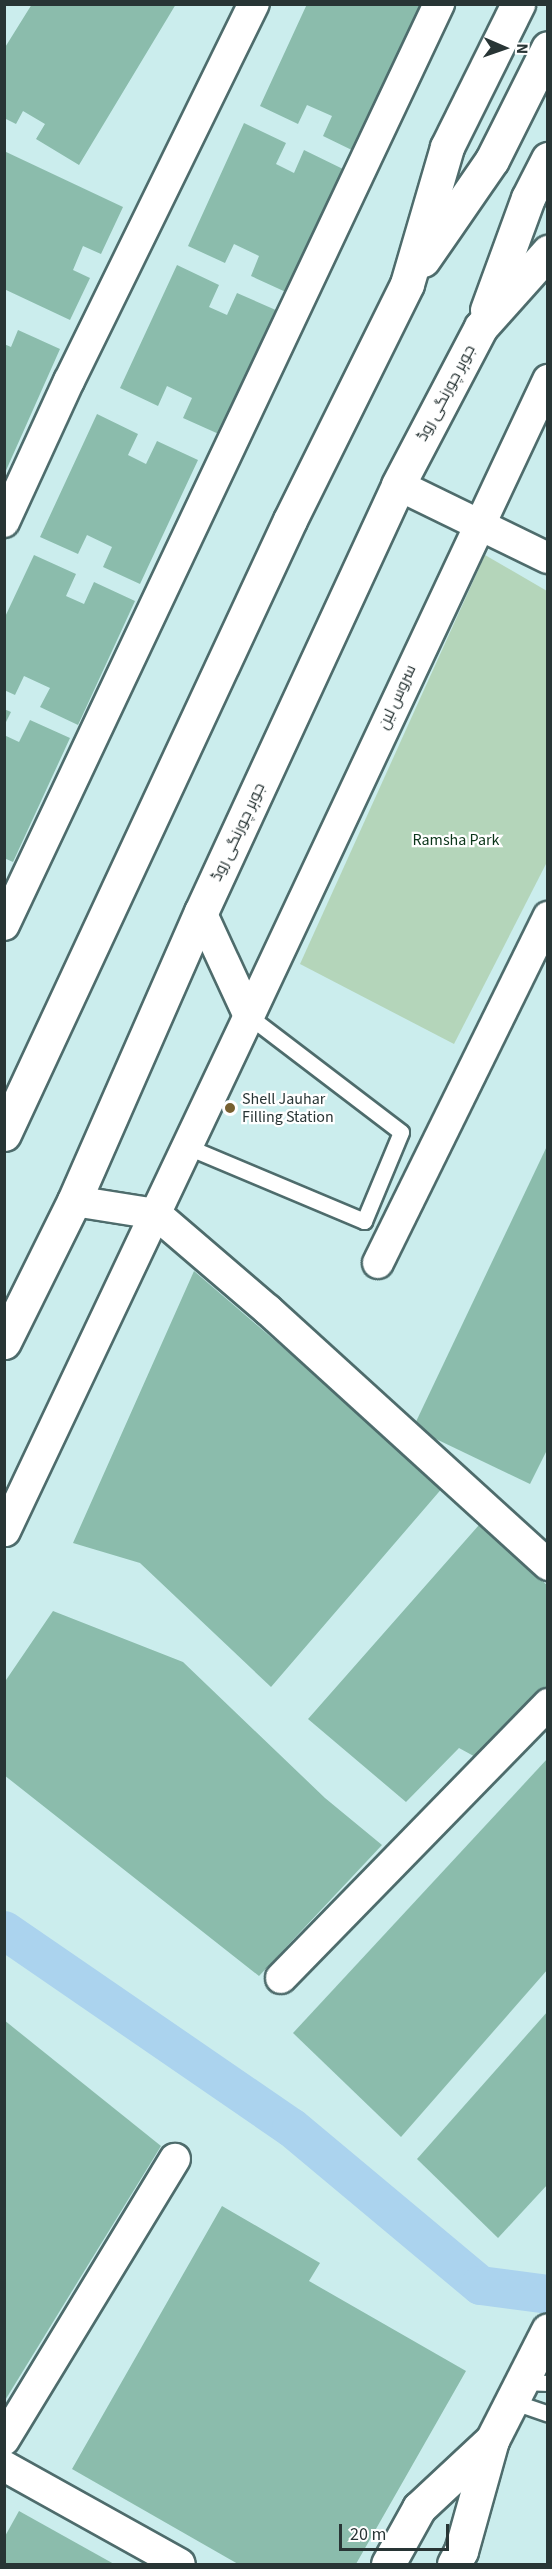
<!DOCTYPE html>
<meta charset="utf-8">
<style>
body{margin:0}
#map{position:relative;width:552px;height:2569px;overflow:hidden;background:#cbeded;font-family:"Source Sans 3",Cairo,sans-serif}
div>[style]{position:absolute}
.green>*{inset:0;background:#b4d5ba}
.canal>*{height:39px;margin:-19.5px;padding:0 19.5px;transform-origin:19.5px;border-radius:19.5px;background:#abd3ee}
.building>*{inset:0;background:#8bbcac}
.roads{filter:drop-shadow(2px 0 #4e6c6c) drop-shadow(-2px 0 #4e6c6c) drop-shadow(0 2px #4e6c6c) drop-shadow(0 -2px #4e6c6c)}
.service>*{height:15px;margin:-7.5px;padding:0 7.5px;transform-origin:7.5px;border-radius:7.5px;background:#fff}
.minor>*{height:30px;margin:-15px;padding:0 15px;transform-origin:15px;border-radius:15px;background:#fff}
.tertiary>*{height:33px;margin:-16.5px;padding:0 16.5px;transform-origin:16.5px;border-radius:16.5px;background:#fff}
.secondary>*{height:33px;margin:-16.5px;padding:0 16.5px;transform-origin:16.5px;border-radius:16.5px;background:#fff}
.dots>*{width:16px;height:16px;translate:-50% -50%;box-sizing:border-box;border:3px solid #fff;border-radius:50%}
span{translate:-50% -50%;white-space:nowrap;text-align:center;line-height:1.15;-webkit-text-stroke:4.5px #fff;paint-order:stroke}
.street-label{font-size:16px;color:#283535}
.park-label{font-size:16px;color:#0a3519}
.poi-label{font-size:16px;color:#283535}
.left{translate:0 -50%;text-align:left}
.frame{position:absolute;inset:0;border:6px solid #283535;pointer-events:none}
.north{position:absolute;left:474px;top:18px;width:60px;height:60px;-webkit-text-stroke:4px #fff;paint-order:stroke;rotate:92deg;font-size:16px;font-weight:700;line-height:24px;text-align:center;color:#283535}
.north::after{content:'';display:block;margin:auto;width:21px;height:27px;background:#283535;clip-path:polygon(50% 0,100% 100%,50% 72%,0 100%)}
.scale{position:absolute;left:339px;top:2524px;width:110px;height:27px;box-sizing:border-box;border:3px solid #283535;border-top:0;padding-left:8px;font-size:18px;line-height:21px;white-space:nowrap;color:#283535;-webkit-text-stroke:4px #fff;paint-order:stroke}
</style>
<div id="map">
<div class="green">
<i style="clip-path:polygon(485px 555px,547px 591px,547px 862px,454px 1044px,300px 964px)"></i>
</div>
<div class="canal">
<i style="left:4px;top:1930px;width:348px;rotate:34.5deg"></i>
<i style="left:291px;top:2127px;width:246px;rotate:39.9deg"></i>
<i style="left:480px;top:2285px;width:69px;rotate:7.5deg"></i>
</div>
<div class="building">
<i style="clip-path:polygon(32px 4px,176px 4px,79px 165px,36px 139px,45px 124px,23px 111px,16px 124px,4px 118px,4px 49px)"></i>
<i style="clip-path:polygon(307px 4px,431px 4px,360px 154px,323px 136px,332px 116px,307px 105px,298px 124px,260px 106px)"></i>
<i style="clip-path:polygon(244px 123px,286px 143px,276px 164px,294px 173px,304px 150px,345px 170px,288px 293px,251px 276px,259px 256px,234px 244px,225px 263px,188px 246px)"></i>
<i style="clip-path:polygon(4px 151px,123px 207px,101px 254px,83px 246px,73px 270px,90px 278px,70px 320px,4px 289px)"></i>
<i style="clip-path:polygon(177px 265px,219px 285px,209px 307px,227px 315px,237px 293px,278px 311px,221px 435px,183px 418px,192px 398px,167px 386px,158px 406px,120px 388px)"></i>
<i style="clip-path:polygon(18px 330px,60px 349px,4px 475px,4px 344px,11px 347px)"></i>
<i style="clip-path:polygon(97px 414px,138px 434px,128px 455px,146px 464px,157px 441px,198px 460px,140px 584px,103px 567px,112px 547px,87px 535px,78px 554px,40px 537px)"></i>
<i style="clip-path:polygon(34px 555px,76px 574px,66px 596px,84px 604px,94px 582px,135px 601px,78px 725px,40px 707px,50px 688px,24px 676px,15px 695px,4px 690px,4px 619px)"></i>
<i style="clip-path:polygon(4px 709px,11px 712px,4px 726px)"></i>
<i style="clip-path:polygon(30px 720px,70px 738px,13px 862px,4px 858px,4px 735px,19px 742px)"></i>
<i style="clip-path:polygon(548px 1144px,548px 1448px,530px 1484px,413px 1428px)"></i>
<i style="clip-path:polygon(194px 1271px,444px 1486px,271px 1687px,140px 1563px,73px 1543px)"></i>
<i style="clip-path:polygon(479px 1525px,548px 1586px,548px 1690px,481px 1760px,459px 1748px,406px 1802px,308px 1719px)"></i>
<i style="clip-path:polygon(53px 1611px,183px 1662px,325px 1798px,382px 1845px,259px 1976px,4px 1775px,4px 1683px)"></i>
<i style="clip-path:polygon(548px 1758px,548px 1969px,401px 2137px,293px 2033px)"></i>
<i style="clip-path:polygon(548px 2011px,548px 2184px,498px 2238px,417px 2159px)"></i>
<i style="clip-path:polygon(4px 2020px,161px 2146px,4px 2402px)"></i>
<i style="clip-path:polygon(222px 2206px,320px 2263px,309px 2281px,466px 2371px,356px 2564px,238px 2564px,72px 2469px)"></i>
<i style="clip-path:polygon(19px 2511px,114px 2564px,4px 2564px,4px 2538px)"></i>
</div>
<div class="roads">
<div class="service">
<i style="left:188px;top:1147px;width:191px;rotate:22.8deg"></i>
<i style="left:364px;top:1221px;width:96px;rotate:-67.4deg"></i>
<i style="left:401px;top:1132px;width:191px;rotate:-142.7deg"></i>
<i style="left:522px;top:2382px;width:26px;rotate:2deg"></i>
<i style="left:511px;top:2401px;width:39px;rotate:19deg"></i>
</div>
<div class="minor">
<i style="left:398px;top:485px;width:167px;rotate:26deg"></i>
<i style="left:4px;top:522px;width:155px;rotate:-65.3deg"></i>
<i style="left:69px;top:381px;width:420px;rotate:-63.9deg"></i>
<i style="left:4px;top:925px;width:1019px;rotate:-64.72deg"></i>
<i style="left:249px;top:1016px;width:703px;rotate:-64.82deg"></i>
<i style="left:74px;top:1201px;width:83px;rotate:9deg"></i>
<i style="left:156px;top:1214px;width:148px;rotate:40.6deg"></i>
<i style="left:268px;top:1310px;width:379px;rotate:42.3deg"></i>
<i style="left:378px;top:1263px;width:386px;rotate:-63.8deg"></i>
<i style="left:5px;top:1531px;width:570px;rotate:-64.65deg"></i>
<i style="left:249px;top:1016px;width:115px;rotate:-114.8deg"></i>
<i style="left:281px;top:1978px;width:383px;rotate:-45.7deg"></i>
<i style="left:4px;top:2440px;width:329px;rotate:-58.7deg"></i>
<i style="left:4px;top:2466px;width:201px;rotate:29.1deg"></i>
</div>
<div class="tertiary">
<i style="left:388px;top:2564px;width:64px;rotate:-61deg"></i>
<i style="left:419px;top:2508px;width:100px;rotate:-43deg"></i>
<i style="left:454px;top:2564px;width:15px;rotate:-62deg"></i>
<i style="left:461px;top:2551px;width:115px;rotate:-74.4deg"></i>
<i style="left:492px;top:2440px;width:123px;rotate:-63deg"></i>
</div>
<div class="secondary">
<i style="left:423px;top:260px;width:121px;rotate:-55.4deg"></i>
<i style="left:492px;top:160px;width:125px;rotate:-63.4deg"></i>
<i style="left:487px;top:310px;width:119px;rotate:-69.9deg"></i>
<i style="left:528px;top:198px;width:44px;rotate:-62.9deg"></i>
<i style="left:4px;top:1134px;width:677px;rotate:-65.02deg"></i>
<i style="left:290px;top:520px;width:263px;rotate:-63.6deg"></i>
<i style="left:407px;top:284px;width:143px;rotate:-73.7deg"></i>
<i style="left:447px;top:147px;width:160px;rotate:-63.6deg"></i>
<i style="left:4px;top:1342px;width:157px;rotate:-63.6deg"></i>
<i style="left:74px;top:1201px;width:316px;rotate:-66.3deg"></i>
<i style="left:201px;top:912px;width:470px;rotate:-65.2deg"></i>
<i style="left:398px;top:485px;width:178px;rotate:-62.3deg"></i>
<i style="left:481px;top:327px;width:101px;rotate:-48.2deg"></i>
</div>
</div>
<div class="dots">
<i style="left:230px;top:1108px;background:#776030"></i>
</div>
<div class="street-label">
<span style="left:446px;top:393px;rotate:-62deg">جوہر چورنگی روڈ</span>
<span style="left:397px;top:697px;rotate:-65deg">سروس لین</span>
<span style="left:238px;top:832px;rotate:-65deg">جوہر چورنگی روڈ</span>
</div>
<div class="park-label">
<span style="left:456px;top:840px">Ramsha Park</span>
</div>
<div class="poi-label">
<span class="left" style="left:242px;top:1108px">Shell Jauhar<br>Filling Station</span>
</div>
<div class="frame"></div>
<div class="north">N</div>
<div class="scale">20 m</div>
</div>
